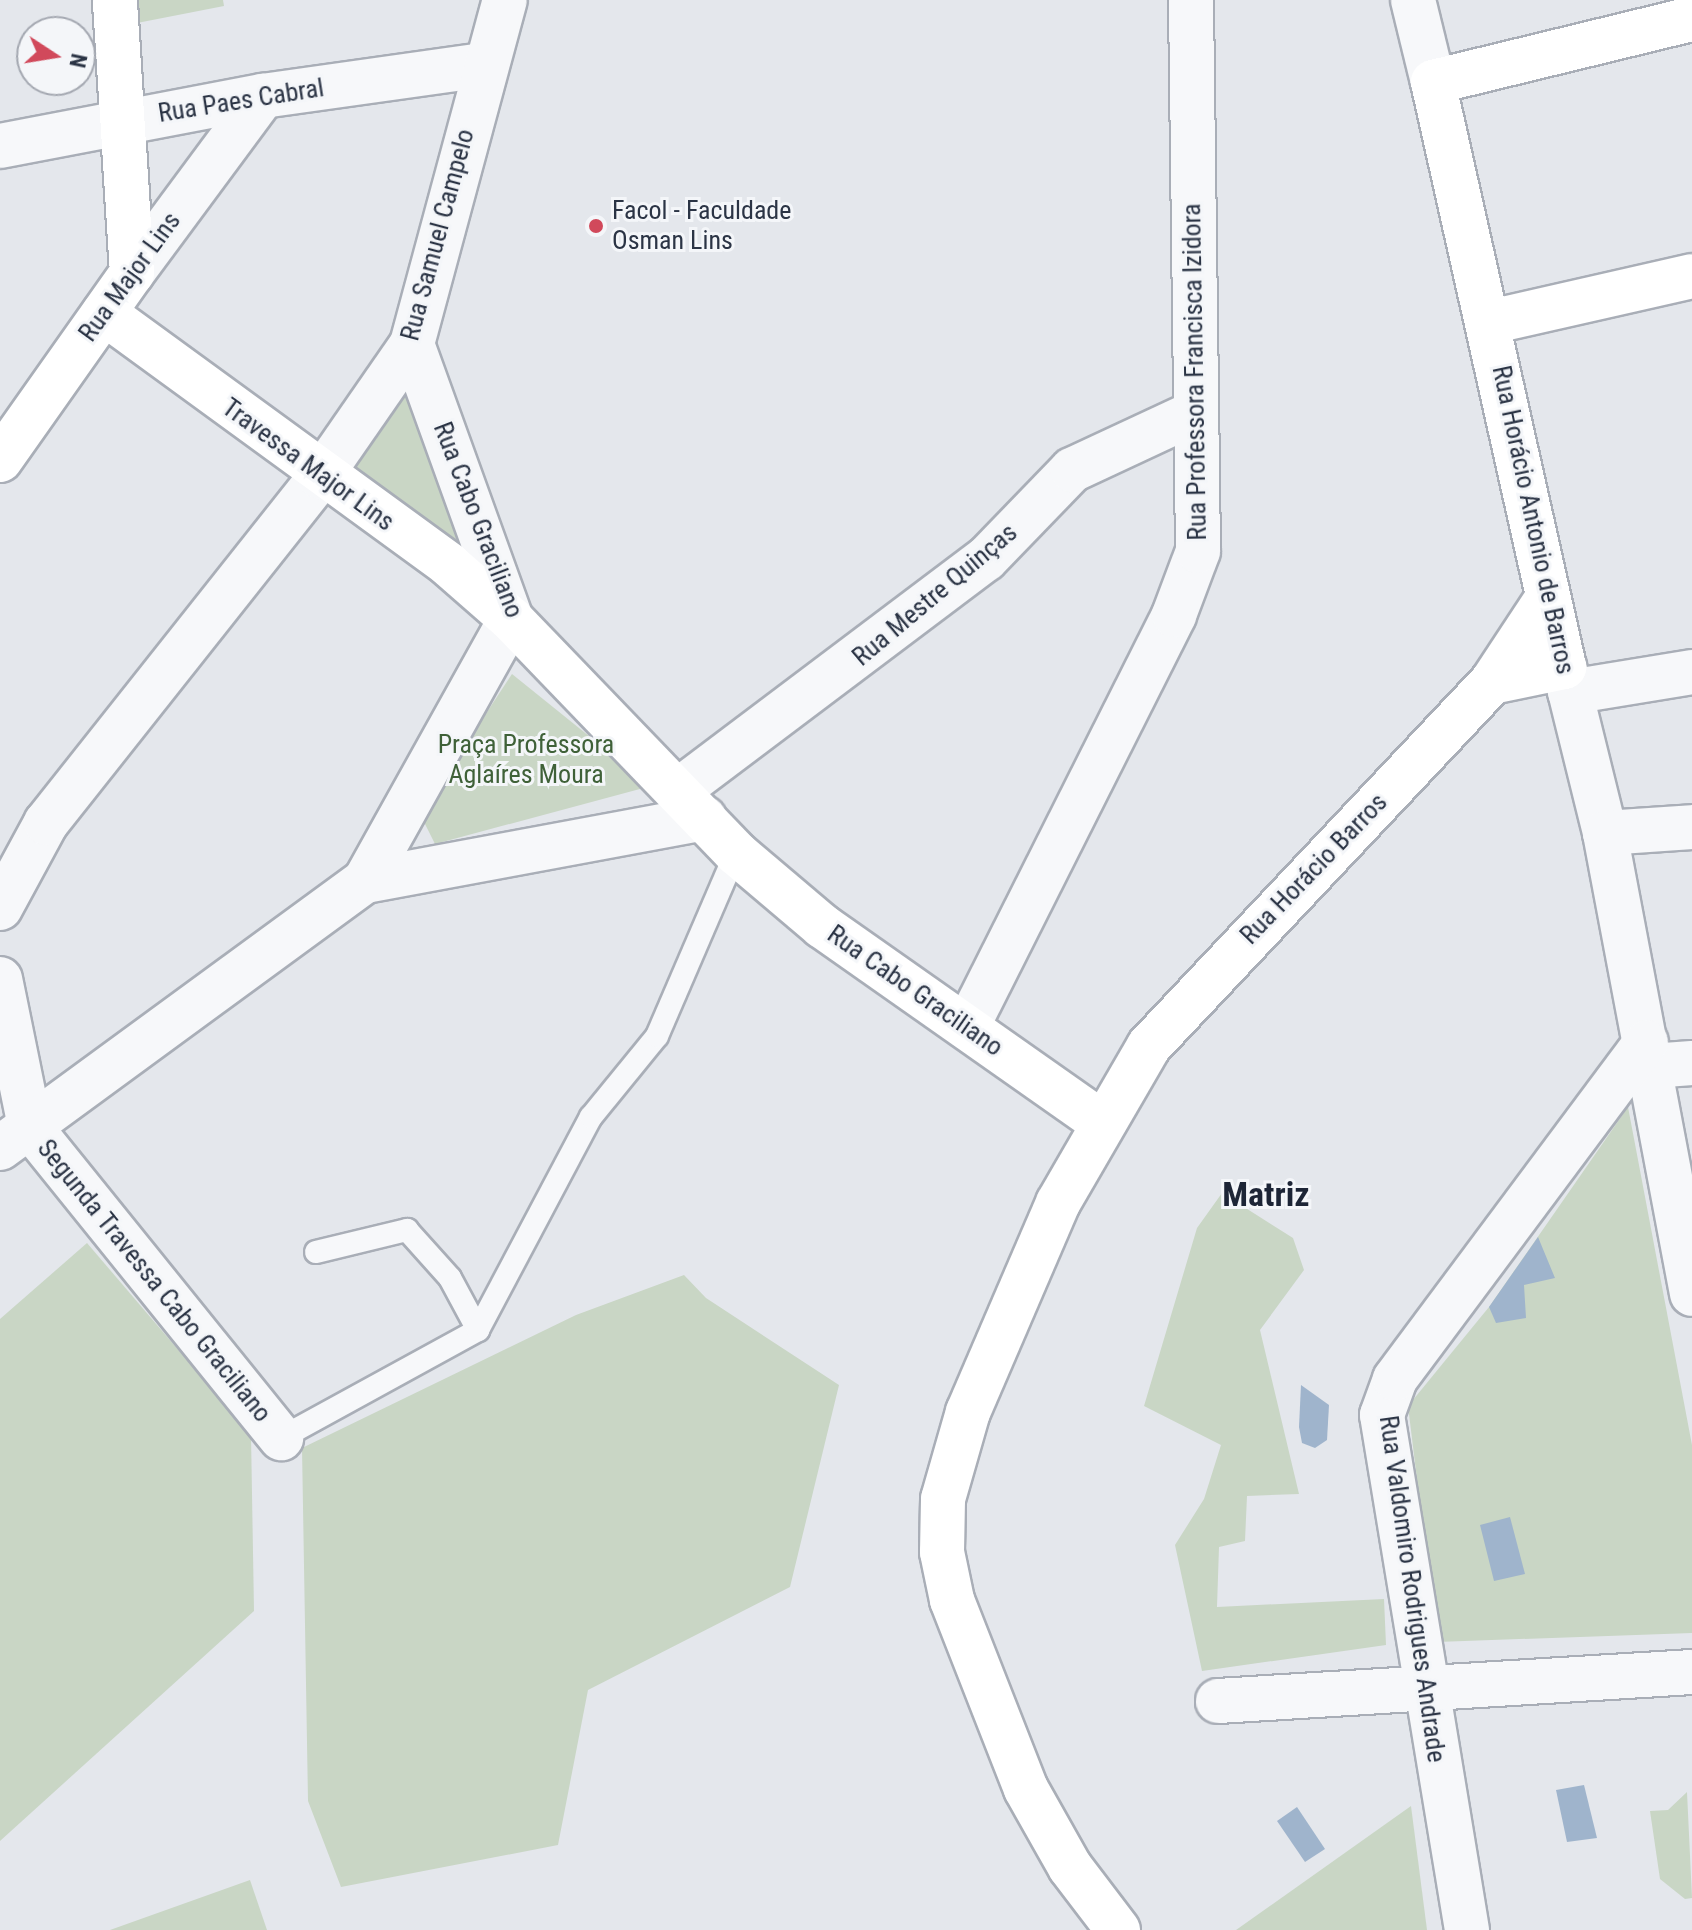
<!DOCTYPE html>
<meta charset="utf-8">
<style>
body{margin:0}
#map{position:relative;width:1692px;height:1930px;overflow:hidden;background:#e4e7ec;font-family:"Roboto Condensed",sans-serif}
div>[style]{position:absolute}
.green>*{inset:0;background:#c9d6c5}
.water>*{inset:0;background:#9fb4cc}
.roads{filter:drop-shadow(2px 0 #a9aeb7) drop-shadow(-2px 0 #a9aeb7) drop-shadow(0 2px #a9aeb7) drop-shadow(0 -2px #a9aeb7)}
.lane>*{height:22px;margin:-11px;padding:0 11px;transform-origin:11px;border-radius:11px;background:#f7f8fa}
.street>*{height:44px;margin:-22px;padding:0 22px;transform-origin:22px;border-radius:22px;background:#f7f8fa}
.secondary>*{height:44px;margin:-22px;padding:0 22px;transform-origin:22px;border-radius:22px;background:#fff}
.dots>*{width:22px;height:22px;translate:-50% -50%;box-sizing:border-box;border:4px solid #f4f6f9;border-radius:50%}
span{translate:-50% -50%;white-space:nowrap;text-align:center;line-height:1.15;-webkit-text-stroke:6px #f4f6f9;paint-order:stroke}
.street-label{font-size:26px;color:#2b3445}
.poi-label{font-size:26px;color:#2b3445}
.left{translate:0 -50%;text-align:left}
.park-label{font-size:26px;color:#3f6138}
.district-label{font-size:34px;color:#1d2536;font-weight:700}
.north{position:absolute;left:16px;top:16px;width:80px;height:80px;box-sizing:border-box;background:#f4f6f9;border:2px solid #a4a8b1;border-radius:50%;rotate:102deg;font-size:22px;font-weight:700;line-height:32px;text-align:center;color:#2b3445}
.north::after{content:'';display:block;margin:auto;width:28px;height:36px;background:#d1495b;clip-path:polygon(50% 0,100% 100%,50% 72%,0 100%)}
</style>
<div id="map">
<div class="green">
<i style="clip-path:polygon(134px 0,223px 0,224px 6px,137px 23px)"></i>
<i style="clip-path:polygon(406px 373px,491px 581px,341px 471px)"></i>
<i style="clip-path:polygon(512px 674px,651px 786px,435px 844px,420px 814px)"></i>
<i style="clip-path:polygon(1628px 1107px,1692px 1445px,1692px 1633px,1437px 1642px,1408px 1406px,1489px 1307px)"></i>
<i style="clip-path:polygon(1222px 1193px,1293px 1238px,1304px 1270px,1260px 1330px,1299px 1494px,1247px 1496px,1245px 1541px,1219px 1547px,1217px 1607px,1384px 1599px,1386px 1645px,1202px 1671px,1175px 1545px,1204px 1499px,1221px 1445px,1144px 1406px,1197px 1228px)"></i>
<i style="clip-path:polygon(87px 1243px,251px 1435px,254px 1611px,0 1841px,0 1319px)"></i>
<i style="clip-path:polygon(684px 1275px,706px 1298px,839px 1385px,790px 1587px,588px 1690px,558px 1845px,341px 1887px,308px 1801px,302px 1448px,576px 1315px)"></i>
<i style="clip-path:polygon(1687px 1792px,1692px 1898px,1685px 1899px,1660px 1879px,1650px 1811px,1668px 1810px)"></i>
<i style="clip-path:polygon(1411px 1806px,1427px 1930px,1236px 1930px)"></i>
<i style="clip-path:polygon(250px 1880px,267px 1930px,110px 1930px)"></i>
</div>
<div class="water">
<i style="clip-path:polygon(1538px 1237px,1555px 1278px,1524px 1285px,1526px 1318px,1496px 1323px,1489px 1307px)"></i>
<i style="clip-path:polygon(1301px 1385px,1329px 1405px,1327px 1440px,1315px 1448px,1302px 1443px,1299px 1427px)"></i>
<i style="clip-path:polygon(1510px 1517px,1525px 1574px,1494px 1581px,1480px 1525px)"></i>
<i style="clip-path:polygon(1584px 1785px,1597px 1838px,1567px 1842px,1556px 1790px)"></i>
<i style="clip-path:polygon(1297px 1807px,1325px 1849px,1305px 1862px,1277px 1821px)"></i>
</div>
<div class="roads">
<div class="lane">
<i style="left:316px;top:1252px;width:94px;rotate:-13.6deg"></i>
<i style="left:407px;top:1230px;width:64px;rotate:48.1deg"></i>
<i style="left:450px;top:1278px;width:59px;rotate:61.7deg"></i>
<i style="left:281px;top:1438px;width:225px;rotate:-28.7deg"></i>
<i style="left:478px;top:1330px;width:241px;rotate:-62.1deg"></i>
<i style="left:591px;top:1117px;width:104px;rotate:-50.8deg"></i>
<i style="left:657px;top:1036px;width:199px;rotate:-66.7deg"></i>
</div>
<div class="street">
<i style="left:1413px;top:0;width:84px;rotate:76.3deg"></i>
<i style="left:0;top:146px;width:268px;rotate:-10.8deg"></i>
<i style="left:263px;top:96px;width:223px;rotate:-8deg"></i>
<i style="left:132px;top:273px;width:220px;rotate:-53.5deg"></i>
<i style="left:1564px;top:667px;width:171px;rotate:76.1deg"></i>
<i style="left:1605px;top:833px;width:469px;rotate:79.3deg"></i>
<i style="left:1570px;top:692px;width:124px;rotate:-9.3deg"></i>
<i style="left:679px;top:790px;width:384px;rotate:-37deg"></i>
<i style="left:986px;top:559px;width:124px;rotate:-46deg"></i>
<i style="left:1072px;top:470px;width:135px;rotate:-25deg"></i>
<i style="left:1605px;top:833px;width:87px;rotate:-3.9deg"></i>
<i style="left:365px;top:881px;width:345px;rotate:-10.5deg"></i>
<i style="left:0;top:908px;width:97px;rotate:-61.6deg"></i>
<i style="left:46px;top:823px;width:441px;rotate:-51.6deg"></i>
<i style="left:320px;top:477px;width:162px;rotate:-55.3deg"></i>
<i style="left:412px;top:344px;width:356px;rotate:-74.9deg"></i>
<i style="left:0;top:979px;width:151px;rotate:78.5deg"></i>
<i style="left:30px;top:1127px;width:400px;rotate:51.1deg"></i>
<i style="left:967px;top:1027px;width:461px;rotate:-63.3deg"></i>
<i style="left:1174px;top:615px;width:68px;rotate:-69.4deg"></i>
<i style="left:1198px;top:551px;width:551px;rotate:-90.73deg"></i>
<i style="left:1651px;top:1066px;width:41px;rotate:-4.2deg"></i>
<i style="left:0;top:1148px;width:452px;rotate:-36.2deg"></i>
<i style="left:365px;top:881px;width:300px;rotate:-60.9deg"></i>
<i style="left:511px;top:619px;width:292px;rotate:-109.8deg"></i>
<i style="left:1218px;top:1701px;width:475px;rotate:-3.5deg"></i>
<i style="left:1467px;top:1930px;width:522px;rotate:-99.37deg"></i>
<i style="left:1382px;top:1415px;width:38px;rotate:-70deg"></i>
<i style="left:1395px;top:1379px;width:420px;rotate:-53.3deg"></i>
</div>
<div class="secondary">
<i style="left:104px;top:313px;width:427px;rotate:36.1deg"></i>
<i style="left:449px;top:565px;width:82px;rotate:41.1deg"></i>
<i style="left:511px;top:619px;width:325px;rotate:46.1deg"></i>
<i style="left:736px;top:853px;width:113px;rotate:40.3deg"></i>
<i style="left:822px;top:926px;width:339px;rotate:35.1deg"></i>
<i style="left:1490px;top:322px;width:207px;rotate:-12.8deg"></i>
<i style="left:0;top:460px;width:229px;rotate:-54.8deg"></i>
<i style="left:132px;top:273px;width:274px;rotate:-93.6deg"></i>
<i style="left:1492px;top:682px;width:74px;rotate:-11.8deg"></i>
<i style="left:1564px;top:667px;width:599px;rotate:-102.62deg"></i>
<i style="left:1433px;top:82px;width:267px;rotate:-13.7deg"></i>
<i style="left:1118px;top:1930px;width:79px;rotate:-127.3deg"></i>
<i style="left:1070px;top:1867px;width:90px;rotate:-119.4deg"></i>
<i style="left:1026px;top:1789px;width:203px;rotate:-111.4deg"></i>
<i style="left:952px;top:1600px;width:49px;rotate:-101.8deg"></i>
<i style="left:942px;top:1552px;width:53px;rotate:-88.9deg"></i>
<i style="left:943px;top:1499px;width:91px;rotate:-74deg"></i>
<i style="left:968px;top:1412px;width:228px;rotate:-66.7deg"></i>
<i style="left:1058px;top:1203px;width:181px;rotate:-59.9deg"></i>
<i style="left:1149px;top:1046px;width:500px;rotate:-46.7deg"></i>
<i style="left:1492px;top:682px;width:98px;rotate:-56.6deg"></i>
</div>
</div>
<div class="dots">
<i style="left:596px;top:226px;background:#d1495b"></i>
</div>
<div class="street-label">
<span style="left:241px;top:101px;rotate:-9deg">Rua Paes Cabral</span>
<span style="left:438px;top:235px;rotate:-75deg">Rua Samuel Campelo</span>
<span style="left:130px;top:277px;rotate:-54deg">Rua Major Lins</span>
<span style="left:1195px;top:372px;rotate:-91deg">Rua Professora Francisca Izidora</span>
<span style="left:308px;top:465px;rotate:36deg">Travessa Major Lins</span>
<span style="left:478px;top:520px;rotate:69deg">Rua Cabo Graciliano</span>
<span style="left:1533px;top:520px;rotate:78deg">Rua Horácio Antonio de Barros</span>
<span style="left:935px;top:595px;rotate:-40deg">Rua Mestre Quinças</span>
<span style="left:1314px;top:869px;rotate:-46deg">Rua Horácio Barros</span>
<span style="left:915px;top:991px;rotate:35deg">Rua Cabo Graciliano</span>
<span style="left:154px;top:1281px;rotate:51deg">Segunda Travessa Cabo Graciliano</span>
<span style="left:1412px;top:1589px;rotate:82deg">Rua Valdomiro Rodrigues Andrade</span>
</div>
<div class="poi-label">
<span class="left" style="left:612px;top:226px">Facol - Faculdade<br>Osman Lins</span>
</div>
<div class="park-label">
<span style="left:526px;top:760px">Praça Professora<br>Aglaíres Moura</span>
</div>
<div class="district-label">
<span style="left:1266px;top:1195px">Matriz</span>
</div>
<div class="north">N</div>
</div>
